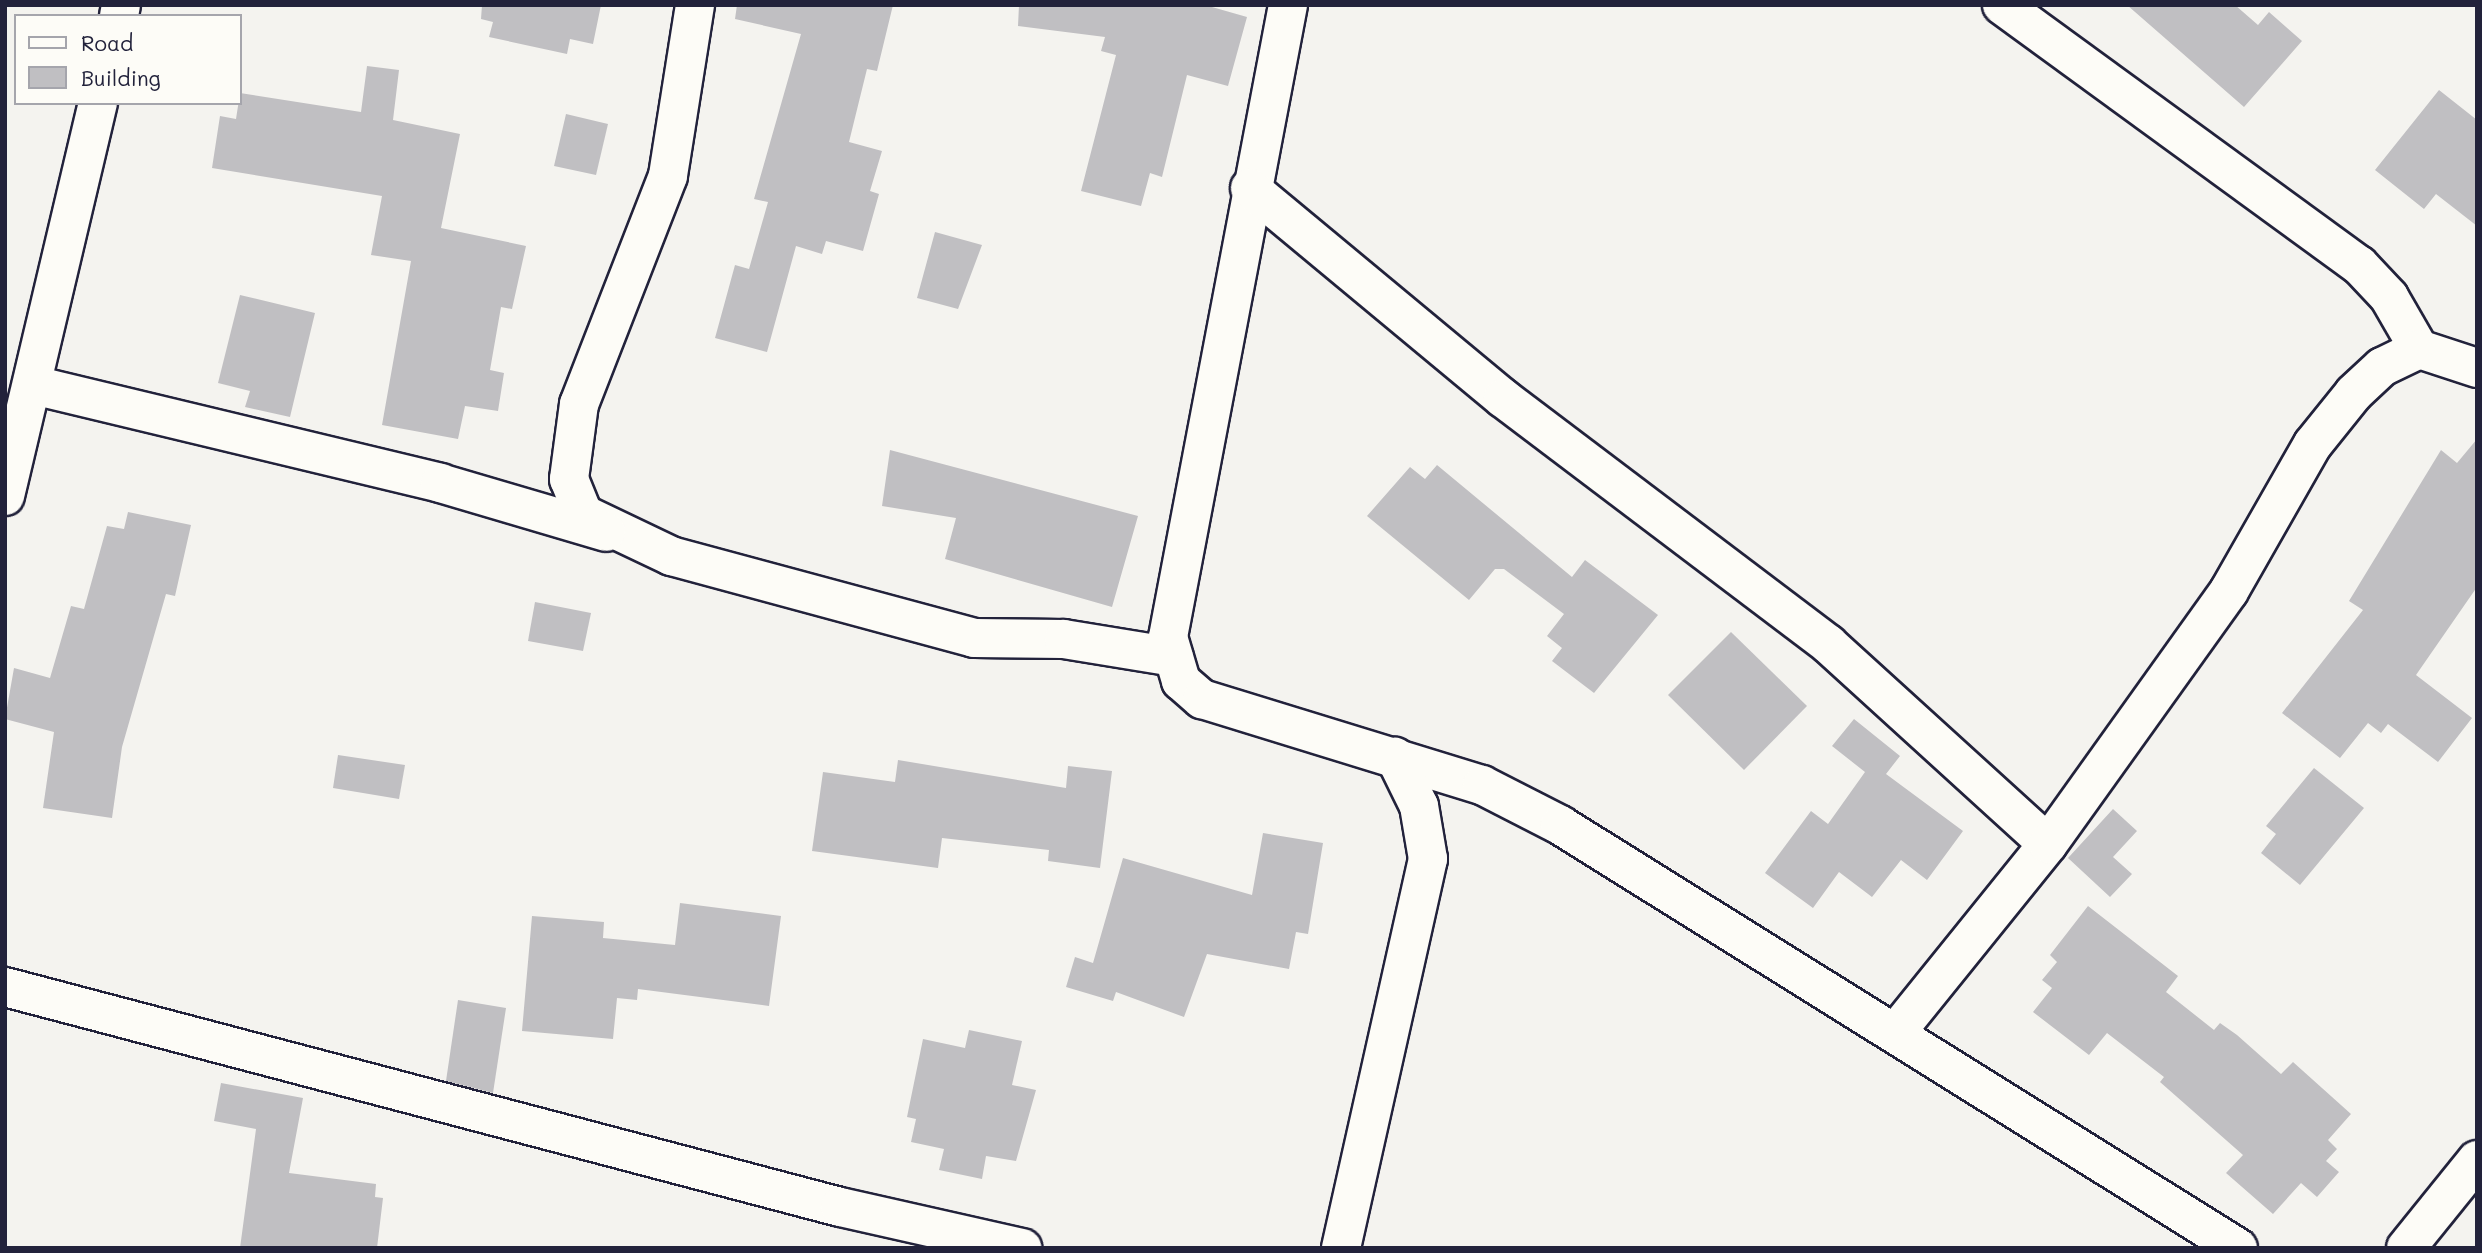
<!DOCTYPE html>
<style>
body{margin:0}
#map{position:relative;width:2482px;height:1253px;overflow:hidden;background:#f4f3ef;font-family:Mali,sans-serif}
div>[style]{position:absolute}
.building>*{inset:0;background:#c0bfc2}
.roads{filter:drop-shadow(2px 0 #22223b) drop-shadow(-2px 0 #22223b) drop-shadow(0 2px #22223b) drop-shadow(0 -2px #22223b)}
.minor>*{height:38px;margin:-19px;padding:0 19px;transform-origin:19px;border-radius:19px;background:#fdfcf7}
span{translate:-50% -50%;white-space:nowrap;text-align:center;line-height:1.15;-webkit-text-stroke:6px #fdfcf7;paint-order:stroke}
.frame{position:absolute;inset:0;border:7px solid #22223b;pointer-events:none}
.legend{position:absolute;left:14px;top:14px;width:228px;height:91px;box-sizing:border-box;background:#fdfcf7;border:2px solid #a5a5ac;margin:0;padding:9px 12px;list-style:none;font-size:21px;color:#22223b}
.legend li{display:flex;align-items:center;gap:14px;height:35px}
.legend b{width:35px;border:2px solid #a5a5ac}
</style>
<div id="map">
<div class="building">
<i style="clip-path:polygon(482px 5px,601px 5px,593px 44px,570px 39px,567px 54px,489px 37px,493px 22px,481px 19px)"></i>
<i style="clip-path:polygon(737px 5px,893px 5px,877px 71px,867px 69px,849px 142px,882px 151px,870px 191px,879px 194px,863px 251px,826px 241px,822px 254px,796px 246px,767px 352px,715px 338px,735px 265px,749px 269px,768px 202px,754px 199px,801px 34px,735px 19px)"></i>
<i style="clip-path:polygon(1019px 5px,1205px 5px,1247px 17px,1228px 86px,1187px 75px,1162px 177px,1150px 173px,1141px 206px,1081px 191px,1116px 55px,1101px 51px,1105px 37px,1018px 26px)"></i>
<i style="clip-path:polygon(2127px 5px,2235px 5px,2258px 25px,2269px 12px,2302px 41px,2244px 107px)"></i>
<i style="clip-path:polygon(367px 66px,399px 70px,393px 120px,460px 134px,441px 228px,526px 246px,512px 309px,501px 307px,490px 370px,504px 373px,498px 411px,465px 406px,458px 439px,382px 425px,411px 261px,371px 255px,382px 196px,212px 168px,220px 116px,236px 119px,240px 93px,361px 112px)"></i>
<i style="clip-path:polygon(2439px 90px,2477px 120px,2477px 226px,2436px 194px,2424px 209px,2375px 170px)"></i>
<i style="clip-path:polygon(566px 114px,608px 124px,596px 175px,554px 166px)"></i>
<i style="clip-path:polygon(935px 232px,982px 245px,958px 309px,917px 298px)"></i>
<i style="clip-path:polygon(240px 295px,315px 313px,290px 417px,245px 407px,250px 391px,218px 383px)"></i>
<i style="clip-path:polygon(2477px 439px,2477px 587px,2416px 675px,2472px 718px,2438px 762px,2388px 724px,2381px 733px,2368px 723px,2340px 758px,2282px 713px,2363px 610px,2349px 601px,2441px 450px,2457px 463px)"></i>
<i style="clip-path:polygon(890px 450px,1138px 516px,1112px 607px,945px 559px,956px 518px,882px 506px)"></i>
<i style="clip-path:polygon(1437px 465px,1572px 577px,1585px 560px,1658px 615px,1594px 693px,1552px 661px,1562px 648px,1547px 636px,1564px 614px,1504px 569px,1495px 569px,1469px 600px,1367px 516px,1410px 467px,1425px 479px)"></i>
<i style="clip-path:polygon(128px 512px,191px 525px,175px 596px,166px 594px,122px 747px,112px 818px,43px 808px,54px 732px,5px 719px,14px 668px,50px 678px,71px 606px,84px 609px,107px 526px,124px 529px)"></i>
<i style="clip-path:polygon(535px 602px,591px 613px,583px 651px,528px 641px)"></i>
<i style="clip-path:polygon(1731px 632px,1807px 706px,1744px 770px,1668px 695px)"></i>
<i style="clip-path:polygon(1854px 719px,1900px 756px,1886px 774px,1963px 831px,1927px 880px,1901px 860px,1872px 897px,1839px 872px,1813px 908px,1765px 873px,1811px 811px,1828px 824px,1865px 772px,1832px 746px)"></i>
<i style="clip-path:polygon(338px 755px,405px 765px,399px 799px,333px 788px)"></i>
<i style="clip-path:polygon(898px 760px,1066px 788px,1068px 766px,1112px 771px,1100px 868px,1048px 861px,1049px 850px,942px 838px,938px 868px,812px 851px,823px 772px,895px 782px)"></i>
<i style="clip-path:polygon(2314px 768px,2364px 808px,2300px 885px,2261px 853px,2276px 834px,2266px 826px)"></i>
<i style="clip-path:polygon(2113px 809px,2137px 831px,2113px 857px,2132px 874px,2110px 897px,2068px 858px)"></i>
<i style="clip-path:polygon(1263px 833px,1323px 843px,1308px 934px,1296px 932px,1289px 969px,1207px 954px,1184px 1017px,1116px 992px,1113px 1001px,1066px 987px,1075px 957px,1093px 963px,1123px 858px,1252px 895px)"></i>
<i style="clip-path:polygon(680px 903px,781px 916px,769px 1006px,638px 989px,637px 1000px,617px 998px,613px 1039px,522px 1031px,532px 916px,604px 922px,603px 938px,675px 945px)"></i>
<i style="clip-path:polygon(2088px 906px,2178px 976px,2166px 992px,2214px 1030px,2220px 1023px,2237px 1035px,2281px 1074px,2293px 1062px,2351px 1114px,2328px 1140px,2337px 1149px,2326px 1161px,2339px 1172px,2317px 1197px,2301px 1183px,2273px 1214px,2226px 1173px,2243px 1155px,2160px 1082px,2164px 1077px,2107px 1033px,2089px 1055px,2033px 1012px,2052px 988px,2042px 980px,2057px 962px,2050px 955px)"></i>
<i style="clip-path:polygon(458px 1000px,506px 1008px,493px 1093px,446px 1081px)"></i>
<i style="clip-path:polygon(969px 1030px,1022px 1041px,1012px 1085px,1036px 1090px,1016px 1161px,986px 1156px,982px 1179px,939px 1170px,944px 1149px,911px 1142px,916px 1119px,907px 1117px,923px 1039px,965px 1048px)"></i>
<i style="clip-path:polygon(221px 1083px,303px 1098px,289px 1173px,376px 1184px,375px 1197px,383px 1198px,377px 1248px,240px 1248px,256px 1129px,214px 1121px)"></i>
</div>
<div class="roads">
<div class="minor">
<i style="left:695px;top:5px;width:173px;rotate:99deg"></i>
<i style="left:668px;top:176px;width:245px;rotate:111.3deg"></i>
<i style="left:579px;top:404px;width:76px;rotate:97.6deg"></i>
<i style="left:569px;top:479px;width:38px;rotate:68deg"></i>
<i style="left:583px;top:514px;width:98px;rotate:25.5deg"></i>
<i style="left:671px;top:556px;width:314px;rotate:15.1deg"></i>
<i style="left:974px;top:638px;width:90px;rotate:0.6deg"></i>
<i style="left:1064px;top:639px;width:111px;rotate:9.3deg"></i>
<i style="left:1288px;top:5px;width:643px;rotate:100.75deg"></i>
<i style="left:1168px;top:637px;width:46px;rotate:73.5deg"></i>
<i style="left:1181px;top:681px;width:28px;rotate:41deg"></i>
<i style="left:1202px;top:699px;width:293px;rotate:17.1deg"></i>
<i style="left:1482px;top:785px;width:88px;rotate:27.1deg"></i>
<i style="left:1560px;top:825px;width:799px;rotate:31.96deg"></i>
<i style="left:2002px;top:5px;width:442px;rotate:36.1deg"></i>
<i style="left:2359px;top:265px;width:44px;rotate:46.8deg"></i>
<i style="left:2389px;top:297px;width:60px;rotate:60deg"></i>
<i style="left:119px;top:16px;width:11px;rotate:-80deg"></i>
<i style="left:1250px;top:188px;width:329px;rotate:39.7deg"></i>
<i style="left:1503px;top:398px;width:408px;rotate:37.1deg"></i>
<i style="left:1828px;top:644px;width:297px;rotate:42.3deg"></i>
<i style="left:33px;top:385px;width:419px;rotate:13.5deg"></i>
<i style="left:440px;top:483px;width:173px;rotate:16.4deg"></i>
<i style="left:5px;top:496px;width:404px;rotate:-76.7deg"></i>
<i style="left:5px;top:987px;width:863px;rotate:14.76deg"></i>
<i style="left:840px;top:1207px;width:187px;rotate:12.7deg"></i>
<i style="left:1897px;top:1031px;width:240px;rotate:-51.1deg"></i>
<i style="left:2048px;top:844px;width:311px;rotate:-54.4deg"></i>
<i style="left:2229px;top:591px;width:169px;rotate:-60.3deg"></i>
<i style="left:2313px;top:444px;width:65px;rotate:-51.2deg"></i>
<i style="left:2354px;top:393px;width:38px;rotate:-43deg"></i>
<i style="left:2382px;top:367px;width:41px;rotate:-25.9deg"></i>
<i style="left:2419px;top:349px;width:61px;rotate:18.1deg"></i>
<i style="left:1341px;top:1248px;width:399px;rotate:-77.4deg"></i>
<i style="left:1428px;top:859px;width:54px;rotate:-99.6deg"></i>
<i style="left:1419px;top:806px;width:55px;rotate:-116.1deg"></i>
<i style="left:2406px;top:1248px;width:113px;rotate:-51.1deg"></i>
</div>
</div>
<div class="frame"></div>
<ul class="legend">
<li><b style="height:9px;background:#fdfcf7"></b>Road</li>
<li><b style="height:19px;background:#c0bfc2"></b>Building</li>
</ul>
</div>
